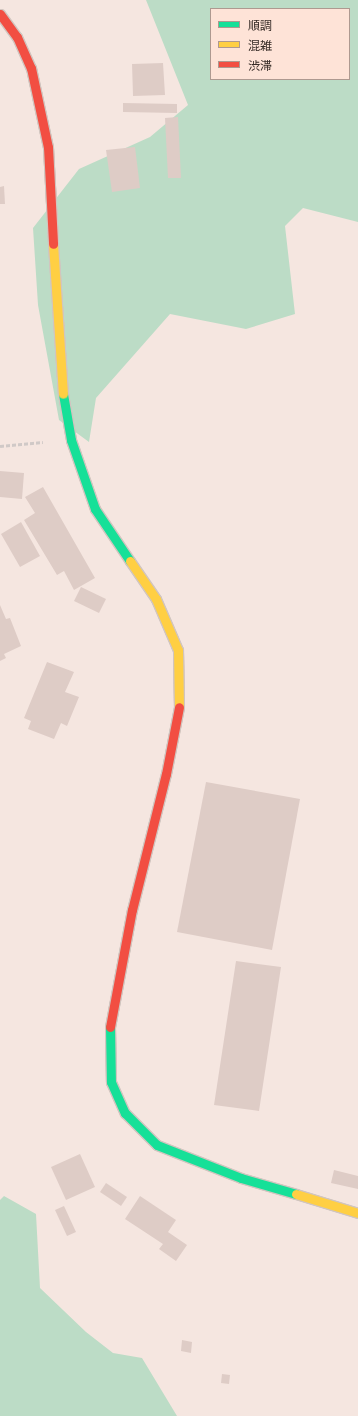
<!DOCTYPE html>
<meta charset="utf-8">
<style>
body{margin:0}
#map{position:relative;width:358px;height:1416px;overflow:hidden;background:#f5e6e0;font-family:Rubik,"Noto Sans JP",sans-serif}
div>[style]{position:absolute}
.green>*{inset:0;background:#bcdcc6}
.building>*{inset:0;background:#deccc6}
.path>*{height:2.5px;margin-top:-1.25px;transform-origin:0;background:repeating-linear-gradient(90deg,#d0c9c7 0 4px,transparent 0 6px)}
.roads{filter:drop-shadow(1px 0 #d1c5bf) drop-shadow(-1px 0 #d1c5bf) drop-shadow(0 1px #d1c5bf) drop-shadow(0 -1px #d1c5bf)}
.fast>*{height:9px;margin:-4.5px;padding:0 4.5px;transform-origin:4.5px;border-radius:4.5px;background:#16e098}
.slow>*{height:9px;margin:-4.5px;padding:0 4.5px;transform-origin:4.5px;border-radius:4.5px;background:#ffcf43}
.jam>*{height:9px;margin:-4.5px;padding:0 4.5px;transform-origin:4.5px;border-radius:4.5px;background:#f24e42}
span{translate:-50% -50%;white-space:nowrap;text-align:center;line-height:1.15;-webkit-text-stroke:3px #fee3d7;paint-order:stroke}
.legend{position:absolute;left:210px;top:8px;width:140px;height:72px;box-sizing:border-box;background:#fee3d7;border:1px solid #ae9990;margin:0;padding:5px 7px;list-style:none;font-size:12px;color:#352b26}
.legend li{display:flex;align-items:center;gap:8px;height:20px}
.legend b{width:20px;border:1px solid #ae9990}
</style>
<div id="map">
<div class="green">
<i style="clip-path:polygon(evenodd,146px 0,358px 0,358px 222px,303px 208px,285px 226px,295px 314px,246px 329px,170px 314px,96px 398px,89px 442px,59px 420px,38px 305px,33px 228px,79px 169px,150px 137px,188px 105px,146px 0,211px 9px,349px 9px,349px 79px,211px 79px,211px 9px)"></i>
<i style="clip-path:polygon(4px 1196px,36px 1214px,40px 1288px,86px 1332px,113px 1353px,142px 1358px,177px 1416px,0 1416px,0 1200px)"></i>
</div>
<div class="building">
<i style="clip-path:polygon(163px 63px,165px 95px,133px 96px,132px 64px)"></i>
<i style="clip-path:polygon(123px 103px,177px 104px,177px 113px,123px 112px)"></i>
<i style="clip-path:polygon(178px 117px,181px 178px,168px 178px,165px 118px)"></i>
<i style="clip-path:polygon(135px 147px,140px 188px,112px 192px,106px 150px)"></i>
<i style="clip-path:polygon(4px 186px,5px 204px,0 204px,0 187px)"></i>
<i style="clip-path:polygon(0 471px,24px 473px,22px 499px,0 497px)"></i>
<i style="clip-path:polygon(43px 487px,95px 578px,74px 590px,64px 571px,57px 575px,24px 520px,35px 513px,25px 497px)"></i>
<i style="clip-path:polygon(21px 522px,40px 556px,20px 567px,1px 534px)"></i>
<i style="clip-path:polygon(81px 587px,106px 599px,99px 613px,74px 601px)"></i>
<i style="clip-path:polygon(0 605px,6px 619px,10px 618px,21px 646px,4px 654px,6px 658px,0 661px)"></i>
<i style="clip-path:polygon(47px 662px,74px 672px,65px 692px,79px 697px,67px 726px,61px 723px,54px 739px,28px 729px,31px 721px,24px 718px)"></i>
<i style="clip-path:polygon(206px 782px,300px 799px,272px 950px,177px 932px)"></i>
<i style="clip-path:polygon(236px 961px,281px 967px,259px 1111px,214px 1105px)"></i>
<i style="clip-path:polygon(80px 1154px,95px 1187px,66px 1200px,51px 1167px)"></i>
<i style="clip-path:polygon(334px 1170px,358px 1176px,358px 1189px,331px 1183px)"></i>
<i style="clip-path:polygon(106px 1183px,127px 1197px,121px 1206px,100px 1192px)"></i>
<i style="clip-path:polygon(140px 1196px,176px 1220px,168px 1232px,187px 1245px,176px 1261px,159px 1249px,163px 1244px,125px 1219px)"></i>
<i style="clip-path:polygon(64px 1206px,76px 1232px,67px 1236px,55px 1210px)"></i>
<i style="clip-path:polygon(182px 1340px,192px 1342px,191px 1353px,181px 1351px)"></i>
<i style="clip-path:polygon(222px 1374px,230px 1375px,229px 1384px,221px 1383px)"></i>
</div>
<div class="path">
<i style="left:0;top:446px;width:43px;rotate:-5.3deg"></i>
</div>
<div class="roads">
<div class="fast">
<i style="left:63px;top:394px;width:47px;rotate:80.1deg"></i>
<i style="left:71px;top:440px;width:73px;rotate:70.8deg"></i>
<i style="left:95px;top:509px;width:63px;rotate:56.1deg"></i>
<i style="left:110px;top:1027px;width:55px;rotate:89deg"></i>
<i style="left:111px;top:1082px;width:34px;rotate:66deg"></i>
<i style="left:125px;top:1113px;width:45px;rotate:45deg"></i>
<i style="left:157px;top:1145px;width:90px;rotate:21.4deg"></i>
<i style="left:241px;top:1178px;width:57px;rotate:16.2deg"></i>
</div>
<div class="slow">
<i style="left:53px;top:244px;width:150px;rotate:86.2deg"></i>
<i style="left:130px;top:561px;width:46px;rotate:55.6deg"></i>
<i style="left:156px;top:599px;width:56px;rotate:66.7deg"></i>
<i style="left:178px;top:650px;width:57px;rotate:89deg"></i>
<i style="left:296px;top:1194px;width:65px;rotate:17deg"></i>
</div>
<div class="jam">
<i style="left:0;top:14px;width:29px;rotate:54deg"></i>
<i style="left:17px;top:37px;width:34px;rotate:66deg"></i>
<i style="left:31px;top:68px;width:81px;rotate:77.9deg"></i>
<i style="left:48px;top:147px;width:97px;rotate:87deg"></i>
<i style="left:110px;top:1027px;width:119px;rotate:-79.4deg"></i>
<i style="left:132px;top:910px;width:140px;rotate:-76deg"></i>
<i style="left:166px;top:774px;width:68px;rotate:-79deg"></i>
</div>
</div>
<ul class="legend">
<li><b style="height:5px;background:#16e098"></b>順調</li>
<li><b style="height:5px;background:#ffcf43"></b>混雑</li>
<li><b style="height:5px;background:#f24e42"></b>渋滞</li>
</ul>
</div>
